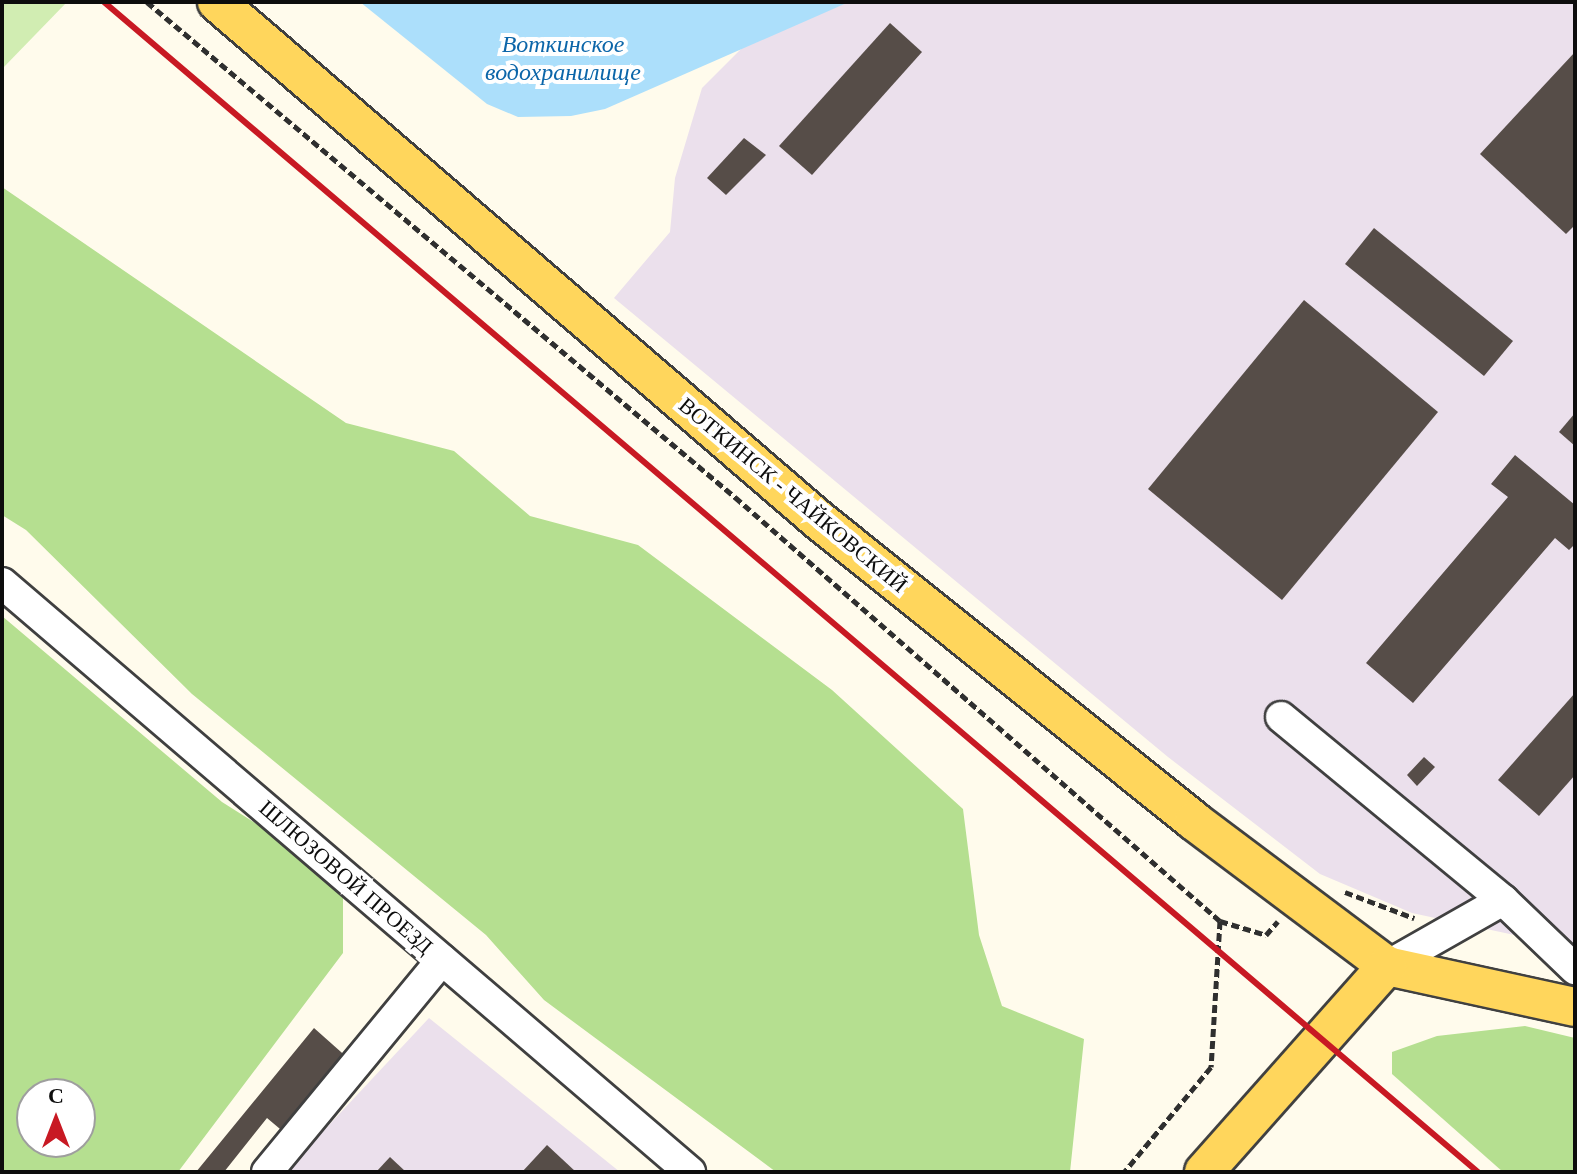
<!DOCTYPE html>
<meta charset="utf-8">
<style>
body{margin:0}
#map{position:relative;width:1577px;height:1174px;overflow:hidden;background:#fffbec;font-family:"Times New Roman",serif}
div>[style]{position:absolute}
.industrial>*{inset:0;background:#ebe0ec}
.green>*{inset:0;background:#d1edb2}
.forest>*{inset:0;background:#b5df90}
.water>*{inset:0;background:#acdffb}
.building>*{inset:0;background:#564d48}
.path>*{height:5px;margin-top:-2.5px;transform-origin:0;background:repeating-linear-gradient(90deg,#2f2f2f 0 8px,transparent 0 12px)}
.roads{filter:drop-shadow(2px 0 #404040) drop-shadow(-2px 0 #404040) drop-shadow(0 2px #404040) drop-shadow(0 -2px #404040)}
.minor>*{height:30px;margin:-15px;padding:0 15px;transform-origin:15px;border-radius:15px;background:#fff}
.major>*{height:38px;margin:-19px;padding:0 19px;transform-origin:19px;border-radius:19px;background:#ffd65c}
.rail>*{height:6px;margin:-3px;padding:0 3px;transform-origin:3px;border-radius:3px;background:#c81923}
span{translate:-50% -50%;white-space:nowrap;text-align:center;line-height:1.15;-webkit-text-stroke:8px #fff;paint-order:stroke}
.street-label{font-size:22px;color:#0d0d0d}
.water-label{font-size:24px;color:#0c66a9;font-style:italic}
.frame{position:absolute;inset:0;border:4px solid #0d0d0d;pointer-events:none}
.north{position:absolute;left:16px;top:1078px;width:80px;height:80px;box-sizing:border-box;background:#fff;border:2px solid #9e9e9e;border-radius:50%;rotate:0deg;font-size:22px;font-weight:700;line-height:32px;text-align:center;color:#0d0d0d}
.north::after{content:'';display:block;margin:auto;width:28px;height:36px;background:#c81923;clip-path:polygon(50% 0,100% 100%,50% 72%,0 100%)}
</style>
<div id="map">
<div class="industrial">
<i style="clip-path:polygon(849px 2px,1575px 2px,1575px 948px,1412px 913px,1320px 874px,1168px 757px,614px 298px,670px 232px,675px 178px,702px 88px,747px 43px)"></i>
<i style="clip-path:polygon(429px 1018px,620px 1172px,285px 1172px)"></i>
</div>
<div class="green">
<i style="clip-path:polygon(2px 2px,67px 2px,2px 69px)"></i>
</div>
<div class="forest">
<i style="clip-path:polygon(2px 187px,346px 423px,454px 451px,530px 516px,638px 545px,832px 690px,963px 809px,979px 935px,1002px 1006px,1084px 1039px,1070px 1172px,776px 1172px,544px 1000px,486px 935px,192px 694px,26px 530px,2px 515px)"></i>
<i style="clip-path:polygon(evenodd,2px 616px,222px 802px,276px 836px,343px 897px,343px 953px,178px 1172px,2px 1172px,2px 616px,32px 1094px,80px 1094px,80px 1142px,32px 1142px,32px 1094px)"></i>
<i style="clip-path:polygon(1525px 1026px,1575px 1038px,1575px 1172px,1503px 1172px,1392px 1074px,1392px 1052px,1437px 1036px)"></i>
</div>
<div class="water">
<i style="clip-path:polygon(360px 2px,849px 2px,605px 109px,571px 116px,518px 117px,487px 104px)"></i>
</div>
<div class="building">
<i style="clip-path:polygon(890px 23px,922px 52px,812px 175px,779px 146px)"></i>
<i style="clip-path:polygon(1575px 52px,1575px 225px,1566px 234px,1480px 154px)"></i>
<i style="clip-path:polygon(744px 138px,766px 155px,726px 195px,707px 178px)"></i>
<i style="clip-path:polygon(1374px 228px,1513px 341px,1484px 376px,1345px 264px)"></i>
<i style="clip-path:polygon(1304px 300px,1438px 412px,1282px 600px,1148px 489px)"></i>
<i style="clip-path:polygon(1575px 413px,1575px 446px,1559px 432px)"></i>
<i style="clip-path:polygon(1515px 455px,1575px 505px,1575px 544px,1569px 550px,1555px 538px,1413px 703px,1366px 663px,1508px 497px,1491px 484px)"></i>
<i style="clip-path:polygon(1575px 693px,1575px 775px,1539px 816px,1498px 780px)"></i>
<i style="clip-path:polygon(1424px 757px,1435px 767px,1417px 786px,1407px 775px)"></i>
<i style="clip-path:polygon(314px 1028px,350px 1060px,286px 1134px,267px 1118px,224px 1172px,196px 1172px)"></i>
<i style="clip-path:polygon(547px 1145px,576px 1172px,522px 1172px)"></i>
<i style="clip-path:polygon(390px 1157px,406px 1172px,376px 1172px)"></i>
</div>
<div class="path">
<i style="left:147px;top:2px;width:769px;rotate:40.09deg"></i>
<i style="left:735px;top:497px;width:644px;rotate:41.16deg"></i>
<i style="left:1220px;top:921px;width:146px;rotate:93.5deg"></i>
<i style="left:1211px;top:1067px;width:136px;rotate:129.6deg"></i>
<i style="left:1345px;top:892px;width:74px;rotate:20.6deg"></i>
<i style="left:1220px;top:921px;width:48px;rotate:16.9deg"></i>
<i style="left:1266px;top:935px;width:18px;rotate:-49deg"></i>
</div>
<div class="roads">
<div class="minor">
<i style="left:2px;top:583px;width:906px;rotate:40.57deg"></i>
<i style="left:1281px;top:717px;width:288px;rotate:39.5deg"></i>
<i style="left:1503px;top:900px;width:100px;rotate:43.8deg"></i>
<i style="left:1387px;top:966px;width:133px;rotate:-29.6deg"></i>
<i style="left:267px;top:1172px;width:275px;rotate:-50.5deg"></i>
</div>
<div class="major">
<i style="left:217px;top:2px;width:797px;rotate:40.73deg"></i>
<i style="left:821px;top:522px;width:478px;rotate:38.7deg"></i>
<i style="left:1194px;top:821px;width:241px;rotate:36.9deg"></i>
<i style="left:1387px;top:966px;width:192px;rotate:12.3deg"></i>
<i style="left:1204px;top:1172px;width:276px;rotate:-48.4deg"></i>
</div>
</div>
<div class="rail">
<i style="left:104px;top:2px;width:1805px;rotate:40.42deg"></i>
</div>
<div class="street-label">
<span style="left:793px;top:495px;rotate:40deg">ВОТКИНСК - ЧАЙКОВСКИЙ</span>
<span style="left:346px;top:877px;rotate:41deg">ШЛЮЗОВОЙ ПРОЕЗД</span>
</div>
<div class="water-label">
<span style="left:563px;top:59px">Воткинское<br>водохранилище</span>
</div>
<div class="frame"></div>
<div class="north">С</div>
</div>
